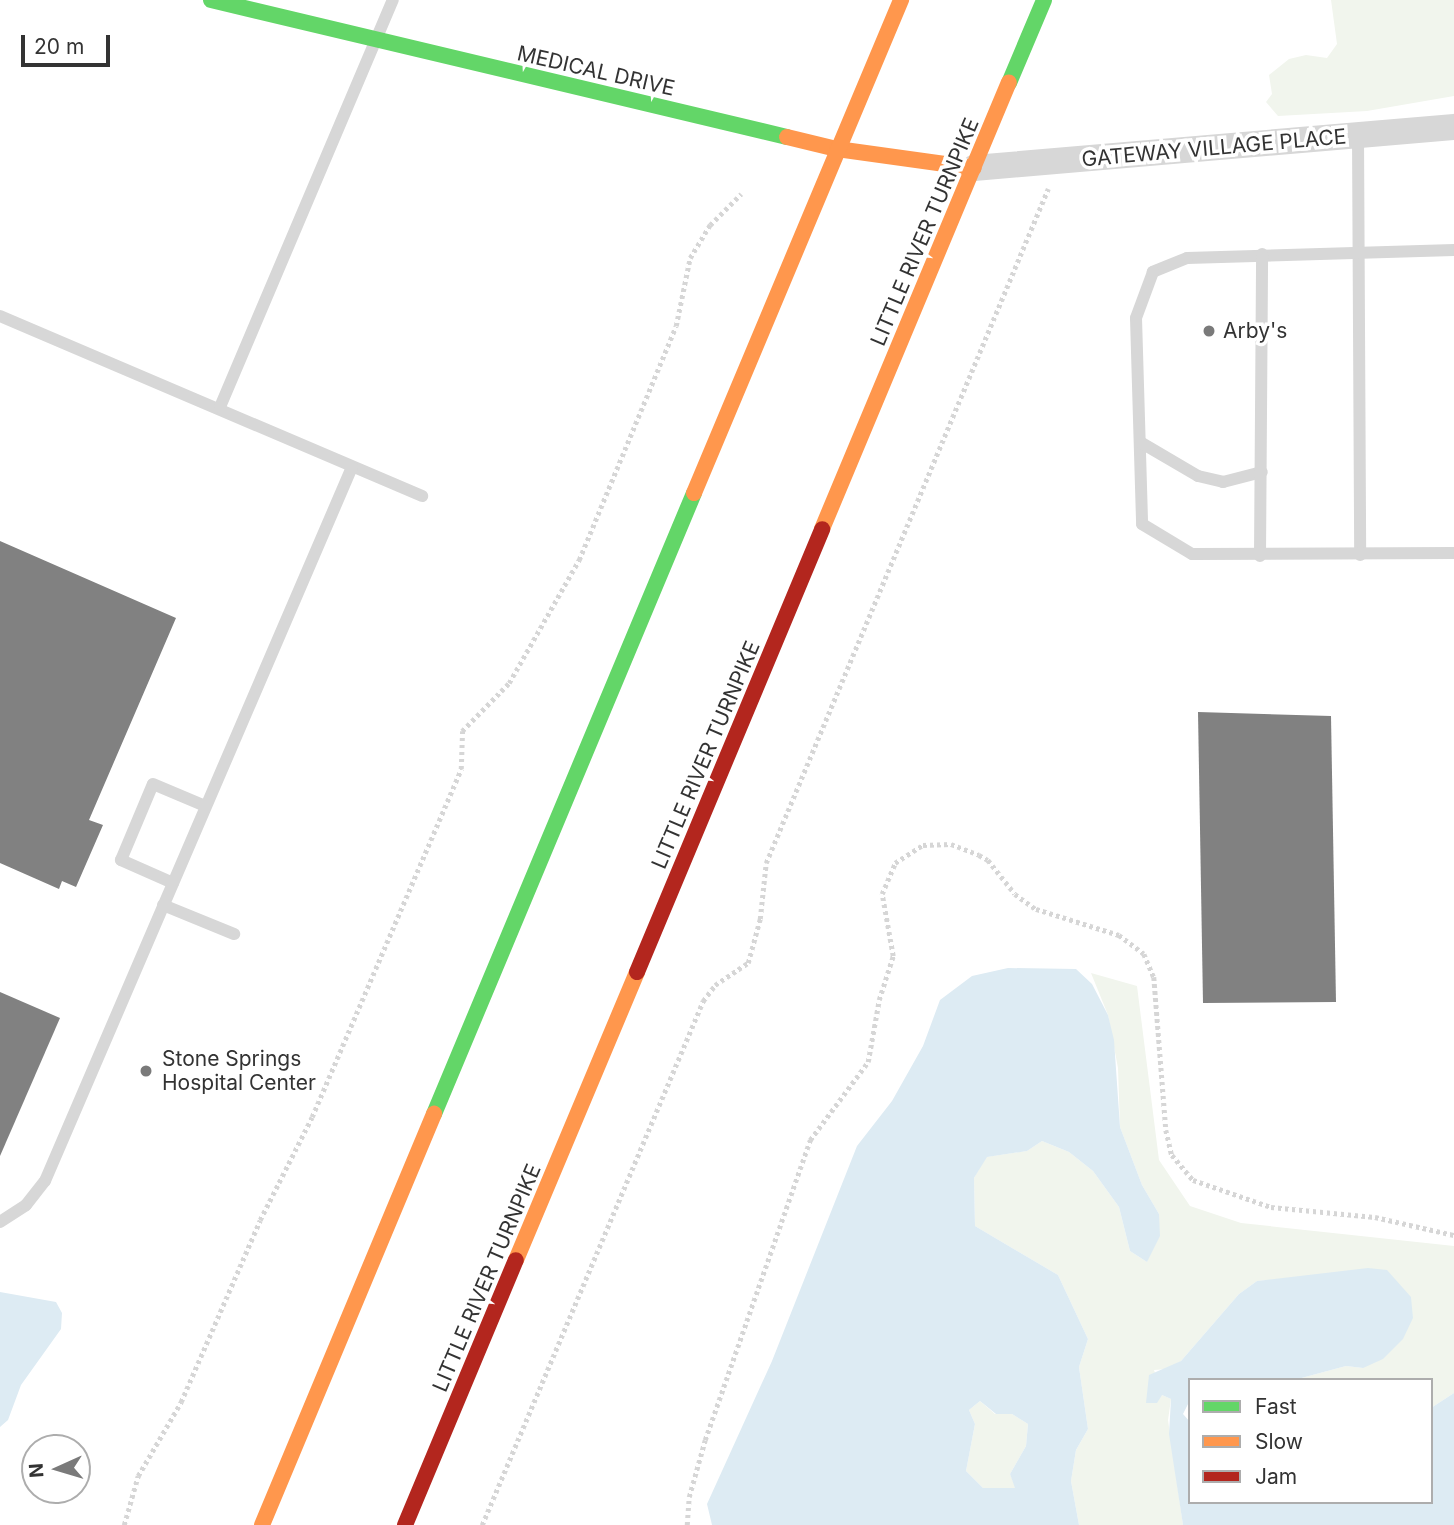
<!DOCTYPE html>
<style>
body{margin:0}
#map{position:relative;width:1454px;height:1525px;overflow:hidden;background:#fff;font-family:Inter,sans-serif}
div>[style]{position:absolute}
.green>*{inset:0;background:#f1f5ed}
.water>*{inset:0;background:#ddebf3}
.building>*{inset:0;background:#818181}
.path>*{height:4.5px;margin-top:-2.25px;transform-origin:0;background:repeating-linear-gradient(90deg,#d6d6d6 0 3.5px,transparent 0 7px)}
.lane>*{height:12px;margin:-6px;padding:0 6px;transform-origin:6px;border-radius:6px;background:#d7d7d7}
.street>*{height:26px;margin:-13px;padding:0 13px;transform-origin:13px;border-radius:13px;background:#d7d7d7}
.fast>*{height:16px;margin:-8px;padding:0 8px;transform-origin:8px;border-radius:8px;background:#63d668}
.slow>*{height:16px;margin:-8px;padding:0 8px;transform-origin:8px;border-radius:8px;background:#ff974d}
.jam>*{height:16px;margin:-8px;padding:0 8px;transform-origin:8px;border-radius:8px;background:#b3261e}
.dots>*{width:19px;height:19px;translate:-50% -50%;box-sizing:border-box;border:4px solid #fff;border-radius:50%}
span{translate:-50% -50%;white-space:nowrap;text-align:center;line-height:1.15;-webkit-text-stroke:7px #fff;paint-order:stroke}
.street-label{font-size:21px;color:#333}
.poi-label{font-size:21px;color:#333}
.left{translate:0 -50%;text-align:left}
.legend{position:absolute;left:1188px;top:1378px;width:245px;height:126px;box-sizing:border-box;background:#fff;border:2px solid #adadad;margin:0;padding:9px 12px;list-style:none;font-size:21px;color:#333}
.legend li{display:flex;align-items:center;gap:14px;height:35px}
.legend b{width:35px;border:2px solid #adadad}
.north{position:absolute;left:21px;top:1434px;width:70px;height:70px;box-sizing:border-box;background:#fff;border:2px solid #adadad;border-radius:50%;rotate:266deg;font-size:19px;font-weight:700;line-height:28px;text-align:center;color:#333}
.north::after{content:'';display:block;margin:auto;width:24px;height:32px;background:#7a7a7a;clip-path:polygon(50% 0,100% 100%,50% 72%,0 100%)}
.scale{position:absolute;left:21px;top:35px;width:89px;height:32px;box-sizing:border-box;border:4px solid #333;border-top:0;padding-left:9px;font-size:21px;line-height:24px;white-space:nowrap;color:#333;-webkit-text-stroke:5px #fff;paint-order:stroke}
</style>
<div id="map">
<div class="green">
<i style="clip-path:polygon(1331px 0,1454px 0,1454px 96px,1367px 111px,1278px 116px,1266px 102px,1272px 94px,1269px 75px,1289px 59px,1306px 55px,1327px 58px,1337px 44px)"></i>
<i style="clip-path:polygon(1091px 973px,1137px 986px,1159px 1160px,1190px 1206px,1241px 1223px,1454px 1246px,1454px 1393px,1431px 1408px,1431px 1380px,1294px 1380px,1346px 1366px,1363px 1368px,1387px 1270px,1257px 1281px,1239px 1294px,1181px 1361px,1167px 1369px,1154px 1370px,1162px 1395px,1171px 1399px,1168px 1420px,1183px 1525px,1079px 1525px,1071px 1481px,1076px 1450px,1088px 1429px,1079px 1367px,1088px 1339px,1058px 1275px,975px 1226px,974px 1178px,986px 1157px,1027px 1151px,1042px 1141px,1069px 1152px,1093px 1171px,1119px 1207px,1130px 1251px,1147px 1262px,1159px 1214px,1142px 1185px,1120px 1127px,1118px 1068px,1108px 1015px)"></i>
<i style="clip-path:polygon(980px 1401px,995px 1414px,1012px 1414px,1028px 1424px,1026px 1446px,1010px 1474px,1016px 1488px,983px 1488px,966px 1471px,975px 1424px,969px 1410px)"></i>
</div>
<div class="water">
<i style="clip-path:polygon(evenodd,1008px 968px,1076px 969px,1092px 984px,1108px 1015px,1114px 1040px,1120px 1127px,1142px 1185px,1159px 1214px,1160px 1236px,1147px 1262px,1130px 1251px,1119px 1207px,1093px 1171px,1069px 1152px,1042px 1141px,1027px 1151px,987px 1157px,974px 1178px,975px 1226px,1058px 1275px,1088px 1339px,1079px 1367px,1088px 1429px,1076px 1450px,1071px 1481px,1079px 1525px,712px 1525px,707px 1504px,772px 1361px,857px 1146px,892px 1101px,923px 1046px,940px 1000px,972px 976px,1008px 968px,980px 1401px,996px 1414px,1012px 1414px,1028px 1424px,1026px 1446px,1010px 1474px,1015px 1488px,983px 1488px,966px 1471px,975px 1424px,969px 1410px,980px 1401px)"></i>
<i style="clip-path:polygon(1368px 1268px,1387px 1270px,1411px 1297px,1413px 1318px,1403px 1339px,1383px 1359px,1363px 1368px,1346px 1366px,1294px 1380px,1190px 1380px,1190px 1400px,1183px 1414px,1190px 1422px,1190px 1502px,1431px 1502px,1431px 1408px,1454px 1393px,1454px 1525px,1183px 1525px,1169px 1434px,1171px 1399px,1162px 1395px,1157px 1403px,1146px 1403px,1149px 1375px,1181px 1361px,1239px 1294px,1257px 1281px)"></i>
<i style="clip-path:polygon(0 1292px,56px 1302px,62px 1313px,61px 1329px,21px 1385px,8px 1420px,0 1427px)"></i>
</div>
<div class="building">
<i style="clip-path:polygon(0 541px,176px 618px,89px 820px,103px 825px,76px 887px,62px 881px,59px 889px,0 863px)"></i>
<i style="clip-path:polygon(1198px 712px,1331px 716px,1336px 1002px,1203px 1003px)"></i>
<i style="clip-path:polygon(0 992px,60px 1018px,0 1156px)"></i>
</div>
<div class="path">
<i style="left:124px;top:1525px;width:51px;rotate:-74.1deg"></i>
<i style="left:138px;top:1476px;width:86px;rotate:-59.8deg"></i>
<i style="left:181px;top:1402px;width:198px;rotate:-66.5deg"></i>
<i style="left:260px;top:1220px;width:115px;rotate:-63.2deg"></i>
<i style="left:312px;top:1117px;width:379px;rotate:-66.8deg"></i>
<i style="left:461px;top:769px;width:38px;rotate:-88deg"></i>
<i style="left:462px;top:731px;width:67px;rotate:-45.6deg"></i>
<i style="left:509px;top:683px;width:142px;rotate:-60.4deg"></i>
<i style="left:579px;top:560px;width:253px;rotate:-67.5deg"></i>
<i style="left:676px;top:326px;width:69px;rotate:-78.4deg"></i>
<i style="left:690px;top:258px;width:39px;rotate:-59deg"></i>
<i style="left:710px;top:225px;width:44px;rotate:-45deg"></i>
<i style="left:482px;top:1525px;width:569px;rotate:-67.13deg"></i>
<i style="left:703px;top:1001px;width:20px;rotate:-53deg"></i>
<i style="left:715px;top:985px;width:40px;rotate:-34deg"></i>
<i style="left:748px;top:963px;width:46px;rotate:-74.7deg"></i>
<i style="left:760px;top:919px;width:56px;rotate:-83.9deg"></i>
<i style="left:766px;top:863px;width:731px;rotate:-67.3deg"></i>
<i style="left:687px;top:1525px;width:28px;rotate:-86deg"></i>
<i style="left:689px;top:1497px;width:59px;rotate:-74.3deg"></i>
<i style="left:705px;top:1440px;width:318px;rotate:-70.7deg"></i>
<i style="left:810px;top:1140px;width:97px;rotate:-53.4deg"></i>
<i style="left:868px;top:1062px;width:63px;rotate:-79.9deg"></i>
<i style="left:879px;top:1000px;width:46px;rotate:-72.3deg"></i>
<i style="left:893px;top:956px;width:63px;rotate:-100.1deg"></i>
<i style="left:882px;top:894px;width:34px;rotate:-67deg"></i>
<i style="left:895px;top:863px;width:33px;rotate:-33deg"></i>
<i style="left:923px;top:845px;width:28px;rotate:-2deg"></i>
<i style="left:951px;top:844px;width:30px;rotate:21deg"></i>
<i style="left:979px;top:855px;width:10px;rotate:29deg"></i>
<i style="left:988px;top:860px;width:43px;rotate:51.5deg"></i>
<i style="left:1015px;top:894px;width:26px;rotate:36deg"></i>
<i style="left:1036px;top:909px;width:87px;rotate:17.4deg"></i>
<i style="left:1119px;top:935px;width:31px;rotate:37deg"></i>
<i style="left:1144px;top:954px;width:25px;rotate:67deg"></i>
<i style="left:1154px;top:977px;width:153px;rotate:85.5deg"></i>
<i style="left:1166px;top:1130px;width:26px;rotate:77deg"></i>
<i style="left:1172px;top:1155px;width:33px;rotate:50deg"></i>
<i style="left:1193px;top:1180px;width:83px;rotate:19.1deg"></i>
<i style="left:1271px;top:1207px;width:104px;rotate:5.5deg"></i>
<i style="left:1375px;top:1217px;width:81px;rotate:12.8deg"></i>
</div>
<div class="lane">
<i style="left:1358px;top:136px;width:419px;rotate:89.7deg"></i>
<i style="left:1454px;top:250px;width:267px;rotate:178.3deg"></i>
<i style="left:1187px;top:258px;width:37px;rotate:158deg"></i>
<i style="left:1153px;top:272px;width:49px;rotate:110.3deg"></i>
<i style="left:1136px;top:318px;width:206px;rotate:88.3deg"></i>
<i style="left:1142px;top:524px;width:58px;rotate:31deg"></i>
<i style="left:1192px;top:554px;width:262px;rotate:-0.2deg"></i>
<i style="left:0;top:316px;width:459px;rotate:23.1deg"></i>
<i style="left:220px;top:407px;width:442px;rotate:-67deg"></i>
<i style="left:1140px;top:442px;width:67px;rotate:30.4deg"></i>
<i style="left:1198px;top:476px;width:26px;rotate:13deg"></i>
<i style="left:1223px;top:482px;width:40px;rotate:-14.4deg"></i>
<i style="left:1260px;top:556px;width:302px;rotate:-89.6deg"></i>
<i style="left:173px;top:883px;width:57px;rotate:-156.1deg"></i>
<i style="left:121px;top:860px;width:82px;rotate:-67.2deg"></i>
<i style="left:153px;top:784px;width:56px;rotate:22.9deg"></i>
<i style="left:163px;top:905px;width:77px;rotate:22.2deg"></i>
<i style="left:0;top:1222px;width:31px;rotate:-33deg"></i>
<i style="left:26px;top:1205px;width:31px;rotate:-52deg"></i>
<i style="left:45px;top:1181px;width:777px;rotate:-66.73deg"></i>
</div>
<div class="street">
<i style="left:974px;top:168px;width:482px;rotate:-4.9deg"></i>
</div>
<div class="fast">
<i style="left:211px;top:0;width:592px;rotate:13.38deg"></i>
<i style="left:1009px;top:83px;width:90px;rotate:-67.1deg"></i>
<i style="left:434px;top:1114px;width:673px;rotate:-67.28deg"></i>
</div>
<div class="slow">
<i style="left:787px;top:137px;width:51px;rotate:13.5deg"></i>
<i style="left:837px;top:149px;width:138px;rotate:7.9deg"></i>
<i style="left:694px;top:493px;width:535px;rotate:-67.22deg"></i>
<i style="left:822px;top:529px;width:484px;rotate:-67.3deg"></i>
<i style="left:516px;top:1260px;width:312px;rotate:-67.2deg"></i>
<i style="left:262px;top:1525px;width:446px;rotate:-67.3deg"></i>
</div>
<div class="jam">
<i style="left:637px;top:972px;width:480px;rotate:-67.3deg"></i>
<i style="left:405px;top:1525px;width:287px;rotate:-67.3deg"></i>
</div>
<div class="dots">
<i style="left:1209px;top:331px;background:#7a7a7a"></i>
<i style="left:146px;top:1071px;background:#7a7a7a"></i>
</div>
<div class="street-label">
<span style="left:596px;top:71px;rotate:13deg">MEDICAL DRIVE</span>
<span style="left:1214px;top:148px;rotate:-5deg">GATEWAY VILLAGE PLACE</span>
<span style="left:925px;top:232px;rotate:-67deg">LITTLE RIVER TURNPIKE</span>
<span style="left:706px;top:755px;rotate:-67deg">LITTLE RIVER TURNPIKE</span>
<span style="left:487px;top:1278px;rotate:-67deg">LITTLE RIVER TURNPIKE</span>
</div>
<div class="poi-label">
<span class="left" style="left:1223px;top:331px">Arby's</span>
<span class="left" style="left:162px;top:1071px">Stone Springs<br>Hospital Center</span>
</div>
<ul class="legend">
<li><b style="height:9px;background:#63d668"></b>Fast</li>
<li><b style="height:9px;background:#ff974d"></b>Slow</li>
<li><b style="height:9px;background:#b3261e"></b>Jam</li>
</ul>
<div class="north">N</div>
<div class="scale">20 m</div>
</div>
